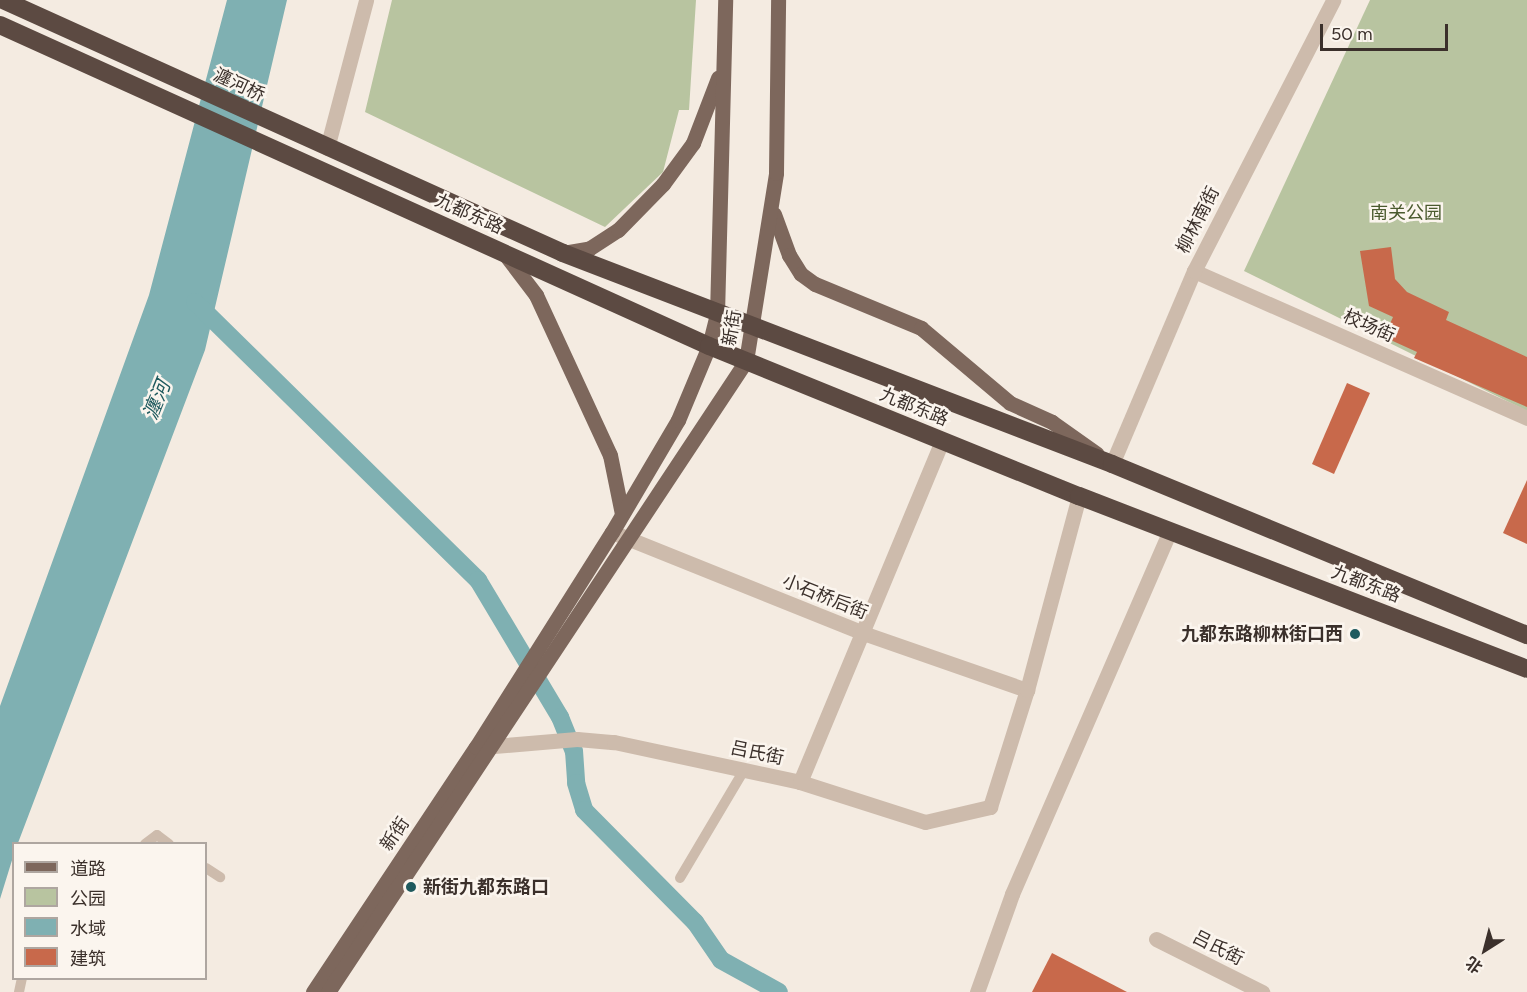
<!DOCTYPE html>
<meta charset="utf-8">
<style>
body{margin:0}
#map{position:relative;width:1527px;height:992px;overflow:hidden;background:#f4ebe1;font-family:Figtree,"Noto Sans SC",sans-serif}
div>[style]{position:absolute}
.green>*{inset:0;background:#b8c4a0}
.water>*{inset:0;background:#7fb0b2}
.canal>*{height:18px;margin:-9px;padding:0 9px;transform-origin:9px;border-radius:9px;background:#7fb0b2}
.building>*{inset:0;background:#c8694b}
.lane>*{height:10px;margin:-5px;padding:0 5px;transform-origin:5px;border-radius:5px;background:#cdbbac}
.street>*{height:15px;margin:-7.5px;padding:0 7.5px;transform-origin:7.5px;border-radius:7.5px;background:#cdbbac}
.primary>*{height:15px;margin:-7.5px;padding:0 7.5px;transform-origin:7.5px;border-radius:7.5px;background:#7d675c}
.highway>*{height:18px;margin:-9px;padding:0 9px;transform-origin:9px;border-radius:9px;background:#5c4a42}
.dots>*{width:16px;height:16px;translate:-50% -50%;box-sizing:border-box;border:3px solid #fbf5ee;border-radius:50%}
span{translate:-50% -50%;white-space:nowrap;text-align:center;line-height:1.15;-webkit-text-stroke:5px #fbf5ee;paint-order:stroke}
.street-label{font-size:18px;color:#3b302b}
.park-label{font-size:18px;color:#4a5a2e}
.poi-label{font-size:18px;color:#3b302b;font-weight:700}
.right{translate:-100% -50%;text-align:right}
.left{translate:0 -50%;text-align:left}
.water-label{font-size:20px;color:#1f5a5e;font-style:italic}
.legend{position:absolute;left:12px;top:842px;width:195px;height:138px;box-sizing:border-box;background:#fbf5ee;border:2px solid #aea6a0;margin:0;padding:8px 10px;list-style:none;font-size:18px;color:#3b302b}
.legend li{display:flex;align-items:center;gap:12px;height:30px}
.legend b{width:30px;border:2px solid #aea6a0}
.north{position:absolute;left:1455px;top:920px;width:60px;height:60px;-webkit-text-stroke:4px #fbf5ee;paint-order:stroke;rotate:216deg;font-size:16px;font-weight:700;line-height:24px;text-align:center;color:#3b302b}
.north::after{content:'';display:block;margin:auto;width:21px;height:27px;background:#3b302b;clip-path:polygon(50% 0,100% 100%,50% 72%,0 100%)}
.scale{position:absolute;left:1320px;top:24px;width:128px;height:27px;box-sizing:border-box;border:3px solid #3b302b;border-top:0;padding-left:8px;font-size:18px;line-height:21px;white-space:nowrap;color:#3b302b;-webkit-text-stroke:4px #fbf5ee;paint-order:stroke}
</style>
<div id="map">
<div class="green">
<i style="clip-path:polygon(392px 0,696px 0,689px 110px,679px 110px,663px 172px,605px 227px,365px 112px)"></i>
<i style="clip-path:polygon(1370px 0,1527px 0,1527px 411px,1244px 271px)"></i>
</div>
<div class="water">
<i style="clip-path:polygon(227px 0,287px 0,205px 350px,18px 843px,14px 844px,13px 857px,0 899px,0 706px,149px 295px)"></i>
</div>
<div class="canal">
<i style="left:195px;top:302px;width:397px;rotate:44.5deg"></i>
<i style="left:478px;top:580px;width:160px;rotate:59.1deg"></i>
<i style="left:560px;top:717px;width:37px;rotate:68deg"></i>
<i style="left:574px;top:751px;width:32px;rotate:86deg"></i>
<i style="left:576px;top:783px;width:28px;rotate:73deg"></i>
<i style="left:584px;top:810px;width:158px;rotate:45.3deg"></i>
<i style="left:695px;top:922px;width:46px;rotate:55.6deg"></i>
<i style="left:721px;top:960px;width:66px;rotate:28.9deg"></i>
</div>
<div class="building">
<i style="clip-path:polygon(1391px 247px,1395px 279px,1407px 292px,1449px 312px,1446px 320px,1527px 357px,1527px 407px,1414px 358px,1417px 352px,1384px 337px,1393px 317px,1369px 306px,1360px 251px)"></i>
<i style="clip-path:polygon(1347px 383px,1370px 393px,1334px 474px,1312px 464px)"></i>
<i style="clip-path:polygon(1527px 480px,1527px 544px,1503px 533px)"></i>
<i style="clip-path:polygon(1052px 953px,1127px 992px,1032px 992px)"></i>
</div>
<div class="lane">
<i style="left:145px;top:844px;width:15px;rotate:-37deg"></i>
<i style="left:157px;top:835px;width:15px;rotate:37deg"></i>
<i style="left:206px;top:868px;width:17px;rotate:33deg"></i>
<i style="left:680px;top:878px;width:126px;rotate:-59.3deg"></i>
<i style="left:19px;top:992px;width:14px;rotate:-78deg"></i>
</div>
<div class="street">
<i style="left:327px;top:148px;width:153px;rotate:-75.2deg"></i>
<i style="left:1194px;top:271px;width:364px;rotate:23.8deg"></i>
<i style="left:1112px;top:464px;width:210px;rotate:-67deg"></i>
<i style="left:1194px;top:271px;width:305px;rotate:-62.8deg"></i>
<i style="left:612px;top:532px;width:271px;rotate:21.9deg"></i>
<i style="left:863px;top:633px;width:174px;rotate:19.2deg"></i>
<i style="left:482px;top:747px;width:95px;rotate:-4.8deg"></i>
<i style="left:577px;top:739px;width:37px;rotate:5deg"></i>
<i style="left:614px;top:742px;width:190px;rotate:12.1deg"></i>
<i style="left:800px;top:782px;width:131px;rotate:17.7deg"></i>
<i style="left:925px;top:822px;width:67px;rotate:-13deg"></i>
<i style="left:990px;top:807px;width:123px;rotate:-72.5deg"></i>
<i style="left:1027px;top:690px;width:201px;rotate:-75deg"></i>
<i style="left:800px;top:782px;width:369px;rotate:-67.4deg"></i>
<i style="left:1156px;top:939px;width:119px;rotate:26.6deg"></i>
<i style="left:977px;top:992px;width:104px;rotate:-70.3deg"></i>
<i style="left:1012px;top:894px;width:396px;rotate:-66.5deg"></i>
</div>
<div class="primary">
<i style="left:774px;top:214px;width:44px;rotate:69.9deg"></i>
<i style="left:789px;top:255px;width:22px;rotate:58deg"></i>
<i style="left:801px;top:274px;width:17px;rotate:36deg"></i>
<i style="left:815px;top:284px;width:115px;rotate:22.5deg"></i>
<i style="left:921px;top:328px;width:116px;rotate:40.1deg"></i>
<i style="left:1010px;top:403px;width:46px;rotate:24.3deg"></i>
<i style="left:1052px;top:422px;width:55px;rotate:35.4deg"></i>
<i style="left:504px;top:253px;width:53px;rotate:52.7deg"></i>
<i style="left:536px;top:295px;width:176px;rotate:65.2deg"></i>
<i style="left:610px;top:455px;width:60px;rotate:78.5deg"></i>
<i style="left:563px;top:253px;width:27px;rotate:-10deg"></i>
<i style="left:590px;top:248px;width:33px;rotate:-33deg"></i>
<i style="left:618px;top:230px;width:64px;rotate:-45.6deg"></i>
<i style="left:663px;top:184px;width:51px;rotate:-53.8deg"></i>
<i style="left:693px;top:143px;width:70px;rotate:-69deg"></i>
<i style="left:313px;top:992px;width:294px;rotate:-56.4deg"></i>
<i style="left:476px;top:747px;width:254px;rotate:-57.7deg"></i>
<i style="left:612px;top:532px;width:130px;rotate:-59.5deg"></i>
<i style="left:678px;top:420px;width:80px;rotate:-67.3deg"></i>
<i style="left:709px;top:346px;width:33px;rotate:-76deg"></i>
<i style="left:717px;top:314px;width:314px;rotate:-88.5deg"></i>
<i style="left:328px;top:992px;width:757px;rotate:-56.48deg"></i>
<i style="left:746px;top:361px;width:190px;rotate:-80.9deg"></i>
<i style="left:776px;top:173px;width:173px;rotate:-89.3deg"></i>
</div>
<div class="highway">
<i style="left:3px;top:0;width:614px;rotate:24.31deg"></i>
<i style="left:563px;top:253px;width:588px;rotate:21.02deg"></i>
<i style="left:1112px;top:464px;width:449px;rotate:22.4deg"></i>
<i style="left:0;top:25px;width:778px;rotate:24.36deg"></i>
<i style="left:709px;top:346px;width:399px;rotate:22.1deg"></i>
<i style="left:1079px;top:496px;width:480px;rotate:21.1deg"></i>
</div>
<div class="dots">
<i style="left:1355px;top:634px;background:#1f5a5e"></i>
<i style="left:411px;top:887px;background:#1f5a5e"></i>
</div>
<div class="street-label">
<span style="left:239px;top:85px;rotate:25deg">瀍河桥</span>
<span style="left:469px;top:214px;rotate:24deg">九都东路</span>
<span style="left:1198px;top:220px;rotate:-63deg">柳林南街</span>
<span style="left:1369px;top:326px;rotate:24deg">校场街</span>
<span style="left:732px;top:328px;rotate:-80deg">新街</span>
<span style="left:914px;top:407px;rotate:22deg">九都东路</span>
<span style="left:1366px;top:584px;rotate:21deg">九都东路</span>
<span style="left:825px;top:597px;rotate:22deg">小石桥后街</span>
<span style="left:757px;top:753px;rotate:12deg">吕氏街</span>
<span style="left:395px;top:834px;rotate:-56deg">新街</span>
<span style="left:1218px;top:948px;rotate:27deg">吕氏街</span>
</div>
<div class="park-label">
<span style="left:1406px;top:213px">南关公园</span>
</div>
<div class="poi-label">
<span class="right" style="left:1343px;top:634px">九都东路柳林街口西</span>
<span class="left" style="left:423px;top:887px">新街九都东路口</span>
</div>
<div class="water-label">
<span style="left:157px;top:400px;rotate:-68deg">瀍河</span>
</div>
<ul class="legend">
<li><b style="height:8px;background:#7d675c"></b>道路</li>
<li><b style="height:16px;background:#b8c4a0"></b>公园</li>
<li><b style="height:16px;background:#7fb0b2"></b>水域</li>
<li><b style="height:16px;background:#c8694b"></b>建筑</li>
</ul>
<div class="north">北</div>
<div class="scale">50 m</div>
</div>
